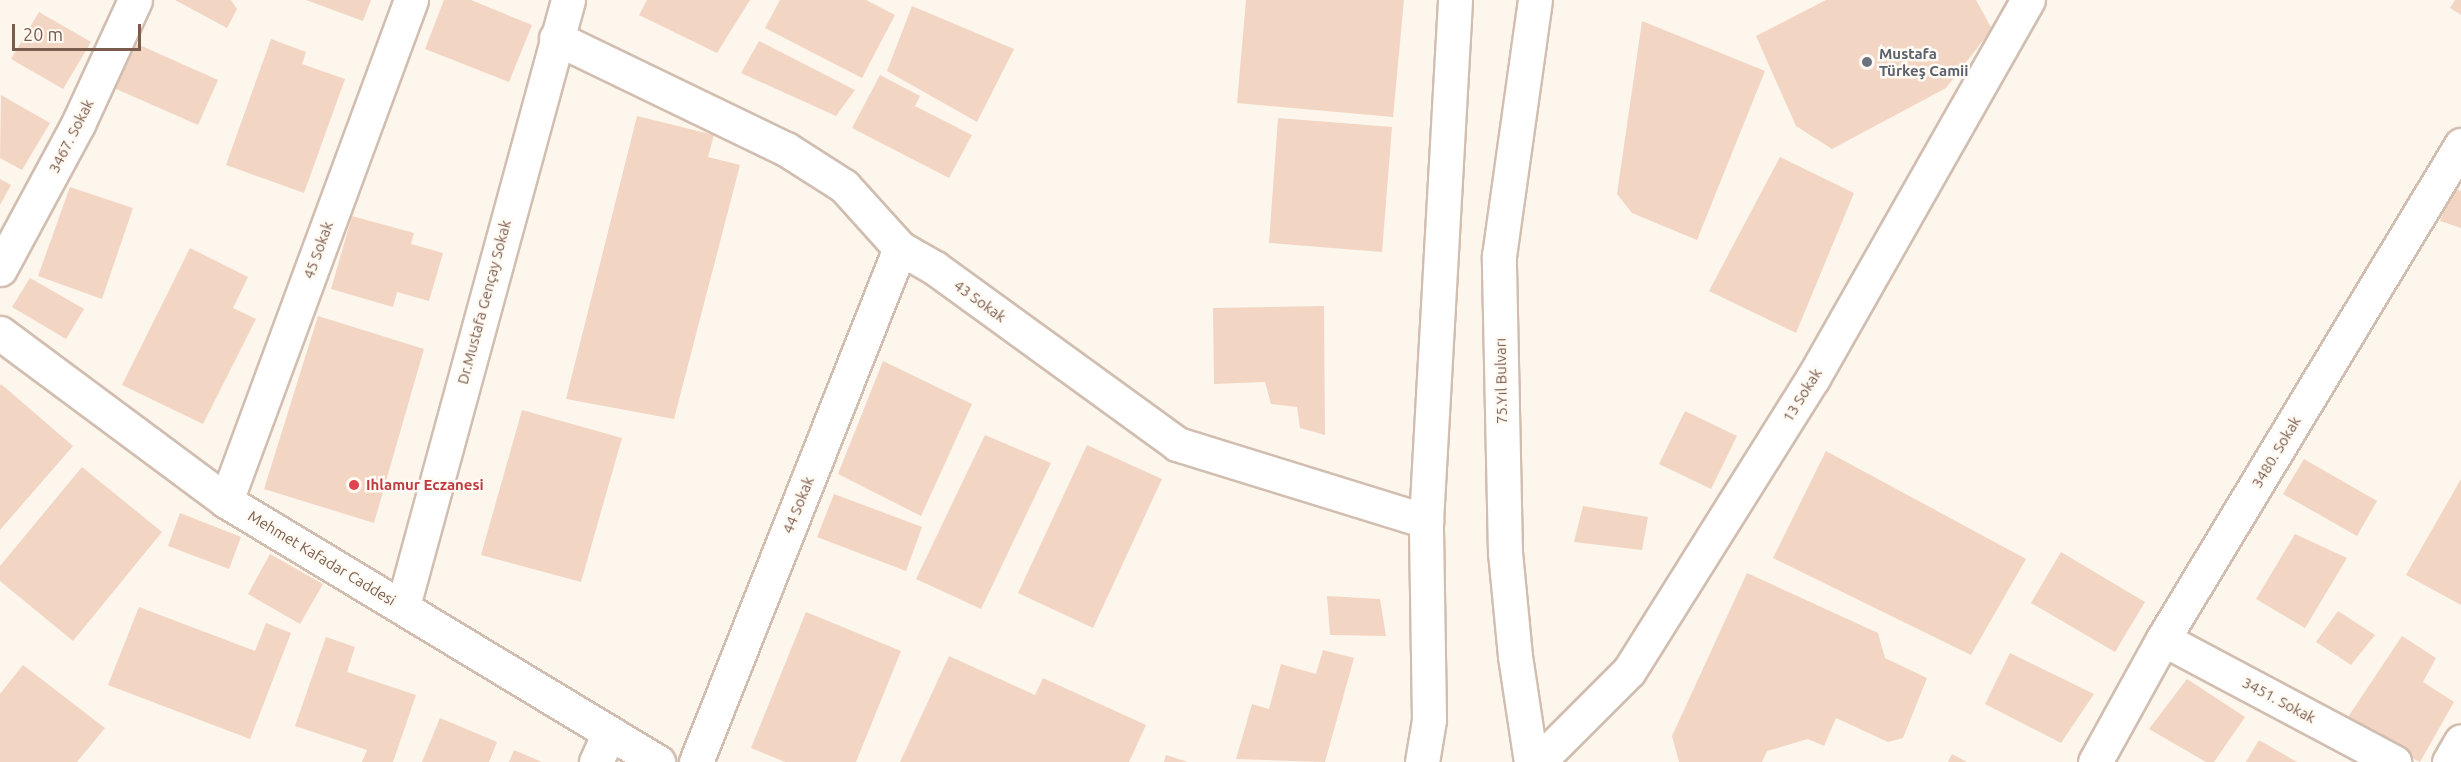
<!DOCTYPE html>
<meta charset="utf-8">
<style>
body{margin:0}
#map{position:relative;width:2461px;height:762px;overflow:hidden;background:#fdf6ec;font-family:Ubuntu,sans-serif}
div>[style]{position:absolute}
.building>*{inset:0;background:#f3d5c3}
.roads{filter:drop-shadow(2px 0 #d1beb0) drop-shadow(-2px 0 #d1beb0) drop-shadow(0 2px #d1beb0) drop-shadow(0 -2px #d1beb0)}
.street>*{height:33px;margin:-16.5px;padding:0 16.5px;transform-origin:16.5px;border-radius:16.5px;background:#fff}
.secondary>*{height:33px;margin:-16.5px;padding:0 16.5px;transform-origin:16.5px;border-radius:16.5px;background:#fff}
.dots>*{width:16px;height:16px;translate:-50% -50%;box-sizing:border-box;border:3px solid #fffaf3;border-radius:50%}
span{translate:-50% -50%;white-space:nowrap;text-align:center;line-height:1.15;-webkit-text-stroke:5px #fffaf3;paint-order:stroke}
.worship-label{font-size:15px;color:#5b616d;font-weight:700}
.left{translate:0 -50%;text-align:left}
.street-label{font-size:15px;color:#7a5c4d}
.health-label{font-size:15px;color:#be3a42;font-weight:700}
.scale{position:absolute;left:12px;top:24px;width:129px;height:27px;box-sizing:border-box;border:3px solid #7a5c4d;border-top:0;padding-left:8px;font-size:18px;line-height:21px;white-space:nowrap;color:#7a5c4d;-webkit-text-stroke:4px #fffaf3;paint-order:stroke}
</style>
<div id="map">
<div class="building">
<i style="clip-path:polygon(175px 0,231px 0,237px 9px,227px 28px)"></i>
<i style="clip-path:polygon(306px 0,371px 0,363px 21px)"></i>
<i style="clip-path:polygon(444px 0,471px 0,532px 25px,509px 82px,425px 49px)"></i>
<i style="clip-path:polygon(647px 0,750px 0,717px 53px,639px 15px)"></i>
<i style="clip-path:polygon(780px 0,866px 0,895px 15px,862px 78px,765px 28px)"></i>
<i style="clip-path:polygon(1246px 0,1404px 0,1393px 117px,1237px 103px)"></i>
<i style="clip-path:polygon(1826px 0,1976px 0,1992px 29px,1946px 88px,1832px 149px,1796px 126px,1756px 36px)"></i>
<i style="clip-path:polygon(2455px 0,2461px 0,2461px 15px,2450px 8px)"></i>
<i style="clip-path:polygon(912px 6px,1014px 49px,977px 122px,887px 71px)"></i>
<i style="clip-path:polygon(39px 12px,91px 42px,63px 89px,11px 59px)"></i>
<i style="clip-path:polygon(1642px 21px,1765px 71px,1697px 240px,1632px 213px,1617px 194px)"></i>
<i style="clip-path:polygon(271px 39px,306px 52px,302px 64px,345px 79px,304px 193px,226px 165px)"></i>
<i style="clip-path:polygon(759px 41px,855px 90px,836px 116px,741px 73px)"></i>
<i style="clip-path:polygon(135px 43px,218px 80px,198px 125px,114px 88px)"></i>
<i style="clip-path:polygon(880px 75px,920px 96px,915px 106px,972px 135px,949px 178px,852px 128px)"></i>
<i style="clip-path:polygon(1px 95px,50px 123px,22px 170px,0 158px)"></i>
<i style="clip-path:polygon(637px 116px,714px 135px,708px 157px,740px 165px,674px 419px,566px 399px)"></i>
<i style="clip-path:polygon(1278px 118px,1392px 127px,1382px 252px,1269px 243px)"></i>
<i style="clip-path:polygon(1780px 157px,1854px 193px,1796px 333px,1709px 291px)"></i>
<i style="clip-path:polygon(0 179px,11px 185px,0 205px)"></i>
<i style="clip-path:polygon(70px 187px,133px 208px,102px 299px,38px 276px)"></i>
<i style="clip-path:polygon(2452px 188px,2461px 191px,2461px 228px,2440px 221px)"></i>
<i style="clip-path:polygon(352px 216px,414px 233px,411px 244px,443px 253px,429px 301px,397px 292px,393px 307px,331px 289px)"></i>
<i style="clip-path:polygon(190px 248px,248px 277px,233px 308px,256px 319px,203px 424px,122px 385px)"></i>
<i style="clip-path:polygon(30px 278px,84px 309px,66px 339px,12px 307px)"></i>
<i style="clip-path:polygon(1324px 306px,1325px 435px,1300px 428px,1297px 407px,1271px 404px,1265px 382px,1214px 384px,1213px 308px)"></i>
<i style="clip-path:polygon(318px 316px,424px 349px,374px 523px,264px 489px)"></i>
<i style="clip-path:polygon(883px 361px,972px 404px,921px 516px,838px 474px)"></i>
<i style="clip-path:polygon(1px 384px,73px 446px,0 530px,0 386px)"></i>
<i style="clip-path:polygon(522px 410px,622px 438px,581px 582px,481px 555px)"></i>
<i style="clip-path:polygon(1685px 411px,1737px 436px,1711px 489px,1659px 464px)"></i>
<i style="clip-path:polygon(985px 435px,1051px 463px,981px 609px,916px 579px)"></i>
<i style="clip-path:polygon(1087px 445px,1162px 479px,1093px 628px,1018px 593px)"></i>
<i style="clip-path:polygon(1826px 451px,2026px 559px,1971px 655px,1773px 558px)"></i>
<i style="clip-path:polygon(2304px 459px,2377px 501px,2357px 536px,2283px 494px)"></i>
<i style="clip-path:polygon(82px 467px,162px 532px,73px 641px,0 581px,0 566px)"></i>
<i style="clip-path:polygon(2461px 479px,2461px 605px,2406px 575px)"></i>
<i style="clip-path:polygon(834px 494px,922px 527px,906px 571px,817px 537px)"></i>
<i style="clip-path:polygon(1583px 506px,1648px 517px,1642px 550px,1574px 542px)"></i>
<i style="clip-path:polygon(180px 513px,241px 537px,229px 569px,168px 546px)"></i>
<i style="clip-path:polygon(2295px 534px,2347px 558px,2305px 628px,2256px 599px)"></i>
<i style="clip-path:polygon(2061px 552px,2145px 602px,2115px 652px,2031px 603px)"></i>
<i style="clip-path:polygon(270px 554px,323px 584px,300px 624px,248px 594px)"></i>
<i style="clip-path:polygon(1747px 573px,1878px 633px,1885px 658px,1927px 678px,1903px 738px,1888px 742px,1836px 718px,1824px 746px,1808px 739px,1767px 751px,1762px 762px,1679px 762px,1672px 736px)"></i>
<i style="clip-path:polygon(1327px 596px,1380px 599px,1386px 636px,1330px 635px)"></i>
<i style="clip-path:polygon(139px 607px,255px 651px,266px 623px,291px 633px,250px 739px,108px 685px)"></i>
<i style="clip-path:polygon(2338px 611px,2375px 635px,2351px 665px,2316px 642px)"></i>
<i style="clip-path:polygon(806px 612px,901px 651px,856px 762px,785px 762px,751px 748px)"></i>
<i style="clip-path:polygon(2402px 636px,2436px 658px,2423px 682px,2454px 702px,2420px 762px,2344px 723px)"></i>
<i style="clip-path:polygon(326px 637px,355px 647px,347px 672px,416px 695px,393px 762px,362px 762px,367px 750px,295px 726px)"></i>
<i style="clip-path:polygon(1323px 650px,1354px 658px,1325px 762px,1236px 759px,1252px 704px,1269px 709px,1281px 664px,1316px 674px)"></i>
<i style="clip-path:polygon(2010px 653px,2094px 694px,2061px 743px,1985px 704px)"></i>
<i style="clip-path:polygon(949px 656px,1035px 695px,1043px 678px,1146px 725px,1129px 762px,900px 762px)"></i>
<i style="clip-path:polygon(23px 665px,105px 728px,77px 762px,0 762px,0 694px)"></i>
<i style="clip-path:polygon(2187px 679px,2245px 717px,2214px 762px,2206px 762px,2149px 729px)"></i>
<i style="clip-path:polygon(440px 718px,497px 742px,489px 762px,422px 762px)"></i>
<i style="clip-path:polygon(2259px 740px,2297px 762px,2246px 762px)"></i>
<i style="clip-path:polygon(514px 750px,542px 762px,509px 762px)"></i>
<i style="clip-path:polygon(1952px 754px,1967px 762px,1948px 762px)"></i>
<i style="clip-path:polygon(1166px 755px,1188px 762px,1164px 762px)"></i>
</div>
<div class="roads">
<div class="street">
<i style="left:556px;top:38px;width:255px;rotate:25.8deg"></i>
<i style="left:786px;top:149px;width:69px;rotate:32.5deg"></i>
<i style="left:844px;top:186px;width:84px;rotate:47.9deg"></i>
<i style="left:900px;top:248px;width:40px;rotate:29.7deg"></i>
<i style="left:935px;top:268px;width:299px;rotate:36deg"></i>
<i style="left:1177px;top:444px;width:261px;rotate:17.2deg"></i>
<i style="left:0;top:269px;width:165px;rotate:-61.7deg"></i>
<i style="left:78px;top:124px;width:136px;rotate:-65.3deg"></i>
<i style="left:226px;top:501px;width:534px;rotate:-69.73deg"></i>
<i style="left:403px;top:606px;width:628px;rotate:-74.77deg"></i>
<i style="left:2163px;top:639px;width:262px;rotate:28deg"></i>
<i style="left:596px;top:762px;width:32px;rotate:-66deg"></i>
<i style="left:696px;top:762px;width:553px;rotate:-68.35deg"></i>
<i style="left:1538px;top:762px;width:129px;rotate:-45deg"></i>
<i style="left:1629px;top:671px;width:346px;rotate:-57.9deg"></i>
<i style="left:1813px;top:378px;width:435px;rotate:-60.4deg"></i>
<i style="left:2095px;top:762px;width:141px;rotate:-61.1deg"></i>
<i style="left:2163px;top:639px;width:577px;rotate:-58.9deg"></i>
<i style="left:2449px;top:762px;width:24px;rotate:-60deg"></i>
</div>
<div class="secondary">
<i style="left:0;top:333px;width:282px;rotate:36.6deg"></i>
<i style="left:226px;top:501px;width:505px;rotate:31.14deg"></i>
<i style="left:1422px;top:762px;width:43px;rotate:-80.5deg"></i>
<i style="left:1429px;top:720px;width:199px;rotate:-90.9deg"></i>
<i style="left:1426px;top:521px;width:522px;rotate:-86.81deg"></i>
<i style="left:1531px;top:762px;width:107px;rotate:-98.6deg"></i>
<i style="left:1515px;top:656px;width:103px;rotate:-95.5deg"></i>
<i style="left:1505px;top:553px;width:297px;rotate:-91.2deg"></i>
<i style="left:1499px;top:256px;width:259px;rotate:-82deg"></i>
</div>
</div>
<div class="dots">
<i style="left:1867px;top:62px;background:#6b7280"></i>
<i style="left:354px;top:485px;background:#e0444e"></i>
</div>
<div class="worship-label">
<span class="left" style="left:1879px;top:62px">Mustafa<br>Türkeş Camii</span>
</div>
<div class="street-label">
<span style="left:71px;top:136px;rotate:-63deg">3467. Sokak</span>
<span style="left:318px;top:250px;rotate:-70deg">45 Sokak</span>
<span style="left:980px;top:301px;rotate:36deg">43 Sokak</span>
<span style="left:484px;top:302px;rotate:-75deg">Dr.Mustafa Gençay Sokak</span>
<span style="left:1501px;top:381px;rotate:-91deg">75.Yıl Bulvarı</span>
<span style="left:1802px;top:395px;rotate:-58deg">13 Sokak</span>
<span style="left:2276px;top:452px;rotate:-59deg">3480. Sokak</span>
<span style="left:798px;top:505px;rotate:-68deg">44 Sokak</span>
<span style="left:322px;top:558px;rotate:31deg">Mehmet Kafadar Caddesi</span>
<span style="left:2279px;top:700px;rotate:28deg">3451. Sokak</span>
</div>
<div class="health-label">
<span class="left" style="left:366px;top:485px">Ihlamur Eczanesi</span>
</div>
<div class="scale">20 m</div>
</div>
